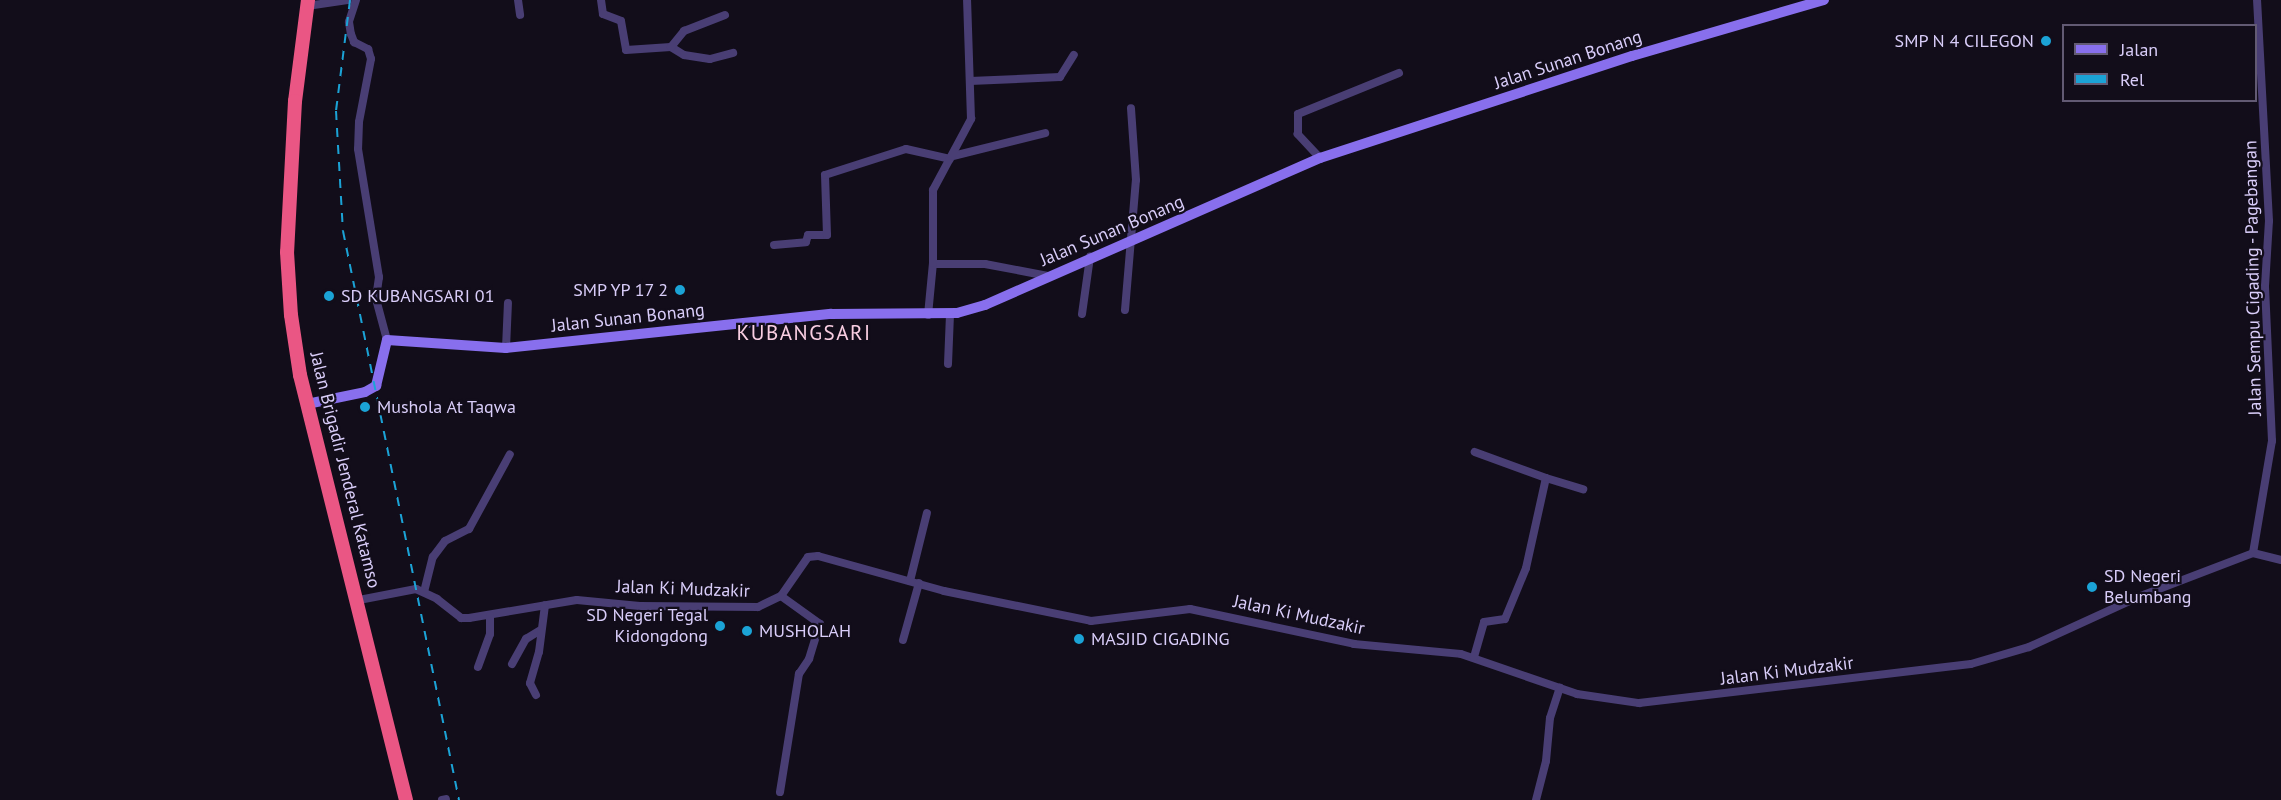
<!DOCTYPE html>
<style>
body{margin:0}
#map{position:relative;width:2281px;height:800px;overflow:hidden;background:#120d1a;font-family:"PT Sans",sans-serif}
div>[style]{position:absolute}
.street>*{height:8px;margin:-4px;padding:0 4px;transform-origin:4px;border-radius:4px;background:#493e74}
.secondary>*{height:10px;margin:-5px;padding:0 5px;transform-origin:5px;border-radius:5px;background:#886fed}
.highway>*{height:14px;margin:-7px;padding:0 7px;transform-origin:7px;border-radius:7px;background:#ea5684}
.rail>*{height:2px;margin-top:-1px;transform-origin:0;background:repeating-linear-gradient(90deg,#1ba3d6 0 9px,transparent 0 17px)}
.dots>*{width:16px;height:16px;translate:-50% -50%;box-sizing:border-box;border:3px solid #120d1a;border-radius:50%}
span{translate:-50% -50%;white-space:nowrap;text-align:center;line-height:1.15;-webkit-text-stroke:4.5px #120d1a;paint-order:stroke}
.poi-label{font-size:18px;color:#d9cdf9}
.right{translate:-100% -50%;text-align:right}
.left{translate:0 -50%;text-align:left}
.street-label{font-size:18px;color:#d9cdf9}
.quarter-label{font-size:21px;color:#f9cee2;letter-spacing:1.5px}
.legend{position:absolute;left:2062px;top:24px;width:195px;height:78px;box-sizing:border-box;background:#120d1a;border:2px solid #625a73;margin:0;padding:8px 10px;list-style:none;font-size:18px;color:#d9cdf9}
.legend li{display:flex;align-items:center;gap:12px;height:30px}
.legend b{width:30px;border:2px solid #625a73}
</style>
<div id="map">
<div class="street">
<i style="left:356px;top:0;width:23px;rotate:108deg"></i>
<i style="left:349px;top:22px;width:12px;rotate:81deg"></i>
<i style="left:351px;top:34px;width:9px;rotate:69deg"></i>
<i style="left:354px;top:42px;width:16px;rotate:27deg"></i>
<i style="left:368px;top:49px;width:10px;rotate:73deg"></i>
<i style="left:371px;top:59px;width:64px;rotate:100.8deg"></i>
<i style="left:359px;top:122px;width:27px;rotate:92deg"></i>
<i style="left:358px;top:149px;width:130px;rotate:80.7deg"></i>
<i style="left:379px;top:277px;width:22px;rotate:98deg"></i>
<i style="left:376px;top:299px;width:42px;rotate:75deg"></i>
<i style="left:518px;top:0;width:15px;rotate:82deg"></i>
<i style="left:601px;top:0;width:14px;rotate:82deg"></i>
<i style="left:603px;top:14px;width:19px;rotate:21deg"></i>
<i style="left:621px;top:21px;width:29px;rotate:80deg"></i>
<i style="left:626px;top:50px;width:45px;rotate:-3.8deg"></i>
<i style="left:671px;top:47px;width:15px;rotate:32deg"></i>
<i style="left:684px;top:55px;width:26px;rotate:9deg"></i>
<i style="left:710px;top:59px;width:24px;rotate:-15deg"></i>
<i style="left:307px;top:6px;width:41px;rotate:-8.3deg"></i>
<i style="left:671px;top:47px;width:21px;rotate:-51deg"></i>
<i style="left:684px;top:31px;width:44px;rotate:-21.3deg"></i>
<i style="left:970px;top:81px;width:90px;rotate:-2.5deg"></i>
<i style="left:1060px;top:77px;width:26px;rotate:-58deg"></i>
<i style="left:953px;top:156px;width:95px;rotate:-14deg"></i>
<i style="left:1320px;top:158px;width:33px;rotate:-133deg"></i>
<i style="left:1298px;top:134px;width:20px;rotate:-90deg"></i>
<i style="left:1298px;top:114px;width:109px;rotate:-22.1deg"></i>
<i style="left:774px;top:245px;width:32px;rotate:-5deg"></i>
<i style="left:806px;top:242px;width:7px;rotate:-74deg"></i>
<i style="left:808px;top:235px;width:19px"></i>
<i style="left:827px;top:235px;width:60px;rotate:-91.9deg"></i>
<i style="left:825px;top:175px;width:85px;rotate:-17.8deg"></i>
<i style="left:906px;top:149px;width:45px;rotate:12.8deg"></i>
<i style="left:933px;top:264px;width:52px"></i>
<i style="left:985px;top:264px;width:64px;rotate:10.8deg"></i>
<i style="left:1125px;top:310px;width:130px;rotate:-85.2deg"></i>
<i style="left:1136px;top:180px;width:72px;rotate:-94deg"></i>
<i style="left:1082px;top:314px;width:58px;rotate:-82deg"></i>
<i style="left:928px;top:315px;width:52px;rotate:-84.5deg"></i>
<i style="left:933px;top:263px;width:73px;rotate:-90deg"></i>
<i style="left:933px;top:190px;width:81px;rotate:-61.8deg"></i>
<i style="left:971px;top:119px;width:119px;rotate:-91.9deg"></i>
<i style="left:506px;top:348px;width:45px;rotate:-87.5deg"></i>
<i style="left:948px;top:364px;width:50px;rotate:-87.7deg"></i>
<i style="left:1546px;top:478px;width:39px;rotate:17deg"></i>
<i style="left:2253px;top:553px;width:114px;rotate:-80.4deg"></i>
<i style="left:2272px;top:441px;width:155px;rotate:-92.6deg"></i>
<i style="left:2265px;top:286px;width:65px;rotate:-86.5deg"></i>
<i style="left:2269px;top:221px;width:221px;rotate:-93.1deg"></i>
<i style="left:910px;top:581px;width:70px;rotate:-76deg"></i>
<i style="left:424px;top:592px;width:36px;rotate:-76deg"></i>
<i style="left:433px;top:557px;width:20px;rotate:-53deg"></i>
<i style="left:445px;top:541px;width:27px;rotate:-27deg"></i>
<i style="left:469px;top:529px;width:85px;rotate:-61.3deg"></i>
<i style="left:359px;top:600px;width:58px;rotate:-10.9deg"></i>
<i style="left:416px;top:589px;width:23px;rotate:25deg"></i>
<i style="left:437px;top:599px;width:31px;rotate:38deg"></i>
<i style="left:461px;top:618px;width:8px"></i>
<i style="left:469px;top:618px;width:109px;rotate:-9.5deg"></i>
<i style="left:577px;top:600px;width:63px;rotate:5.4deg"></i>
<i style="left:640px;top:606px;width:118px;rotate:0.5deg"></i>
<i style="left:758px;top:607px;width:25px;rotate:-26deg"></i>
<i style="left:781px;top:596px;width:47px;rotate:-55.3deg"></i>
<i style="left:808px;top:557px;width:10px;rotate:-6deg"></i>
<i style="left:818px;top:556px;width:131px;rotate:15.5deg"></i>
<i style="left:944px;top:591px;width:150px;rotate:11.5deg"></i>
<i style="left:1091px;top:621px;width:100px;rotate:-6.9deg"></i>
<i style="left:1190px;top:609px;width:168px;rotate:12deg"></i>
<i style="left:1354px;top:644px;width:107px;rotate:5.3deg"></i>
<i style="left:1461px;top:654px;width:123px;rotate:19deg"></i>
<i style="left:1577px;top:694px;width:63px;rotate:8.3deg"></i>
<i style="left:1639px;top:703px;width:334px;rotate:-6.7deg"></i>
<i style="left:1971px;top:664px;width:60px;rotate:-16.3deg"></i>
<i style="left:2029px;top:647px;width:120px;rotate:-24.6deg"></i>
<i style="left:2138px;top:597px;width:123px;rotate:-20.9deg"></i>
<i style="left:2253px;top:553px;width:29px;rotate:14deg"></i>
<i style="left:903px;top:640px;width:59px;rotate:-74.3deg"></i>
<i style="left:1474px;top:657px;width:36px;rotate:-74deg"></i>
<i style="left:1484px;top:622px;width:21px;rotate:-8deg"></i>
<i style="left:1505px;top:619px;width:55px;rotate:-67.6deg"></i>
<i style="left:1526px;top:568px;width:92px;rotate:-77.5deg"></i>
<i style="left:1546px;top:478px;width:76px;rotate:-159.9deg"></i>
<i style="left:512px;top:664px;width:29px;rotate:-61deg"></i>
<i style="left:526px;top:639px;width:15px;rotate:-32deg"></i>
<i style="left:478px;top:667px;width:35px;rotate:-70deg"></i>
<i style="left:490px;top:634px;width:18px;rotate:-90deg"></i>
<i style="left:536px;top:695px;width:13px;rotate:-117deg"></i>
<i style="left:530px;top:683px;width:32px;rotate:-74deg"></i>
<i style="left:539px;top:652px;width:47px;rotate:-82.7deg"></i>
<i style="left:780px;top:792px;width:120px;rotate:-80.9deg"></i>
<i style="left:799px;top:674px;width:18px;rotate:-56deg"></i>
<i style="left:809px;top:659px;width:37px;rotate:-73deg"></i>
<i style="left:820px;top:624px;width:48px;rotate:-144.3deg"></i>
<i style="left:442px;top:800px;width:4px;rotate:-14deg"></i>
<i style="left:1536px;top:800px;width:40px;rotate:-75.6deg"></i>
<i style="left:1546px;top:761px;width:43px;rotate:-84.7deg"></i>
<i style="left:1550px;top:718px;width:32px;rotate:-72deg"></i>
</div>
<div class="secondary">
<i style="left:307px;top:404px;width:59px;rotate:-11.7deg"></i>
<i style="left:365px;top:392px;width:13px;rotate:-29deg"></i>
<i style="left:376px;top:386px;width:47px;rotate:-76.6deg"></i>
<i style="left:387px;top:340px;width:119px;rotate:3.8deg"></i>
<i style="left:506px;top:348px;width:327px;rotate:-6deg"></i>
<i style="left:831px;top:314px;width:126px;rotate:-0.5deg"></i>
<i style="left:957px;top:313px;width:29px;rotate:-16deg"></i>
<i style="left:985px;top:305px;width:366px;rotate:-23.7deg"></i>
<i style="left:1320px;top:158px;width:328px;rotate:-18.1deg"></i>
<i style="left:1632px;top:56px;width:200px;rotate:-16.3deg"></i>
</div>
<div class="highway">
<i style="left:308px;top:0;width:102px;rotate:97.3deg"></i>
<i style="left:295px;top:101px;width:151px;rotate:93deg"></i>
<i style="left:287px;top:252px;width:63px;rotate:86.4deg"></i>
<i style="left:291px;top:315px;width:61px;rotate:81.5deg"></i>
<i style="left:300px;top:375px;width:438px;rotate:76deg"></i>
</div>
<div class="rail">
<i style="left:350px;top:0;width:112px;rotate:97.2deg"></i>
<i style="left:336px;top:111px;width:120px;rotate:86.7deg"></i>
<i style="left:343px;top:231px;width:581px;rotate:78.48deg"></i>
</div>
<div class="dots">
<i style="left:2046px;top:41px;background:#1ba3d6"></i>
<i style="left:680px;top:290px;background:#1ba3d6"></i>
<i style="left:329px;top:296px;background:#1ba3d6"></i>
<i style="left:365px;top:407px;background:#1ba3d6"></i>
<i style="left:2092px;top:587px;background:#1ba3d6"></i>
<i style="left:720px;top:626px;background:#1ba3d6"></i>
<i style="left:747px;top:631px;background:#1ba3d6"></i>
<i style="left:1079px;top:639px;background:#1ba3d6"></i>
</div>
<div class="poi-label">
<span class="right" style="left:2034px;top:41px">SMP N 4 CILEGON</span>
<span class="right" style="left:668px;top:290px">SMP YP 17 2</span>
<span class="left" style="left:341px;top:296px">SD KUBANGSARI 01</span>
<span class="left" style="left:377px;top:407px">Mushola At Taqwa</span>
<span class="left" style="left:2104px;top:587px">SD Negeri<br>Belumbang</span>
<span class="right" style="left:708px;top:626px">SD Negeri Tegal<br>Kidongdong</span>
<span class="left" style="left:759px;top:631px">MUSHOLAH</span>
<span class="left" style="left:1091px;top:639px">MASJID CIGADING</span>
</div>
<div class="street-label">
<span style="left:1568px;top:60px;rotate:-18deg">Jalan Sunan Bonang</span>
<span style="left:1112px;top:231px;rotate:-23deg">Jalan Sunan Bonang</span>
<span style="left:2253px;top:278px;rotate:-91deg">Jalan Sempu Cigading - Pagebangan</span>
<span style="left:628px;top:318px;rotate:-6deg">Jalan Sunan Bonang</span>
<span style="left:345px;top:470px;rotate:76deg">Jalan Brigadir Jenderal Katamso</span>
<span style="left:683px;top:589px;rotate:2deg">Jalan Ki Mudzakir</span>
<span style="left:1299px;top:615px;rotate:12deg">Jalan Ki Mudzakir</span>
<span style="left:1787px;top:671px;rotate:-7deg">Jalan Ki Mudzakir</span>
</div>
<div class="quarter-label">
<span style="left:804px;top:333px">KUBANGSARI</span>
</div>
<ul class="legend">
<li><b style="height:8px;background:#886fed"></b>Jalan</li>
<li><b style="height:8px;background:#1ba3d6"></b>Rel</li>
</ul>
</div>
